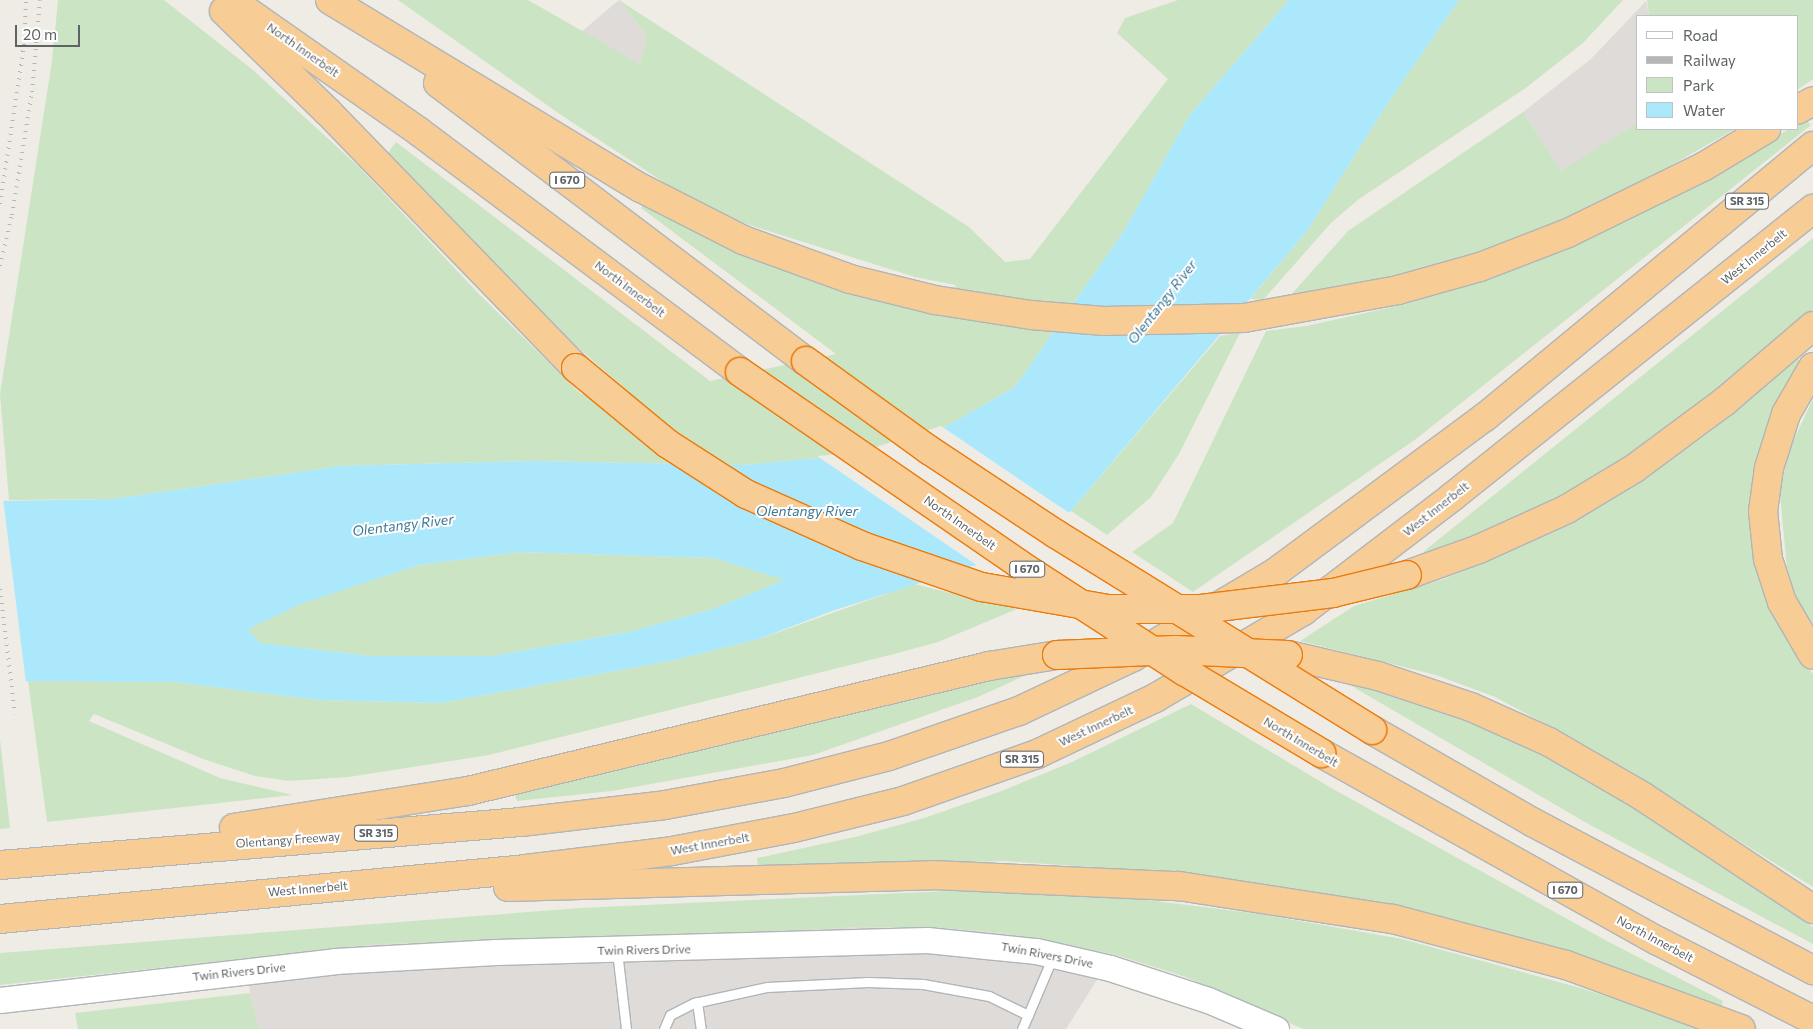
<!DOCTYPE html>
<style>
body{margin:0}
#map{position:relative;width:1813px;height:1029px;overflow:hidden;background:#efece6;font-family:Commissioner,sans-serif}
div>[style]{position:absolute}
.industrial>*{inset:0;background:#dedbd8}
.green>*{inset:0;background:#cbe5c4}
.water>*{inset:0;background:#abe8fb}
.pier>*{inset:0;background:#efece6}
.roads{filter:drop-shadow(1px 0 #b1b5b8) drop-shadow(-1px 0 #b1b5b8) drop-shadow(0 1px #b1b5b8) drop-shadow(0 -1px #b1b5b8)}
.service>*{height:9px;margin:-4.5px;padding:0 4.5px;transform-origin:4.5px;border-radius:4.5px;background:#fff}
.secondary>*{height:25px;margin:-12.5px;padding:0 12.5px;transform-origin:12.5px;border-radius:12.5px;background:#fff}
.motorway>*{height:28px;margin:-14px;padding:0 14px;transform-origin:14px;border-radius:14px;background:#f8cc95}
.rail>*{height:4px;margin-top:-2px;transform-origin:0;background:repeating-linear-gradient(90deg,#b4b5b6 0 1px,transparent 0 7px)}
.bridges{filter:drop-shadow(1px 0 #eb7a0b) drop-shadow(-1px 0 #eb7a0b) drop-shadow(0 1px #eb7a0b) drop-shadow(0 -1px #eb7a0b)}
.motorway-bridge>*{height:28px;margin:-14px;padding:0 14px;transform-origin:14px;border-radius:14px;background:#f8cc95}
span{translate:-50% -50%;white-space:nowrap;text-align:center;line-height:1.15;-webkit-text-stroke:4px #fff;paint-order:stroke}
.shield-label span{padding:1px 4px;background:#fff;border:1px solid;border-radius:4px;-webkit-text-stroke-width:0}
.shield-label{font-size:11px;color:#5e6366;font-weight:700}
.street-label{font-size:12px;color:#5e6366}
.water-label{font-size:14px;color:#3e7894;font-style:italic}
.legend{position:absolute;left:1636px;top:15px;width:162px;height:115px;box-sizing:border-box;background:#fff;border:1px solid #bfc1c2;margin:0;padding:6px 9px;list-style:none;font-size:15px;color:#5e6366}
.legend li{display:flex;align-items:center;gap:10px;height:25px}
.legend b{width:25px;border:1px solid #bfc1c2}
.scale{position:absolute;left:15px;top:25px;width:65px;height:22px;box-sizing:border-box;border:2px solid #5e6366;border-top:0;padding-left:6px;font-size:15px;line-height:18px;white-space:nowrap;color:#5e6366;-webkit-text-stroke:4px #fff;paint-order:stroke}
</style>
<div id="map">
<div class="industrial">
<i style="clip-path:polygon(619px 0,647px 35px,640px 64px,581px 32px)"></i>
<i style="clip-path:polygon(1646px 1px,1649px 16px,1637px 16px,1637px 123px,1561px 172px,1523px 112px,1591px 59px)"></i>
<i style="clip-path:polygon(857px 927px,943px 928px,1003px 933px,1113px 954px,1066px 1029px,259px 1029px,250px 993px,246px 958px,380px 944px,714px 936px)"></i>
</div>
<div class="green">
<i style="clip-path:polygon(58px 0,164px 0,253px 70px,358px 166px,479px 294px,581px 394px,623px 387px,560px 332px,477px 250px,387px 154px,396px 142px,710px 381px,836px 354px,641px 208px,645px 202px,933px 314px,956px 285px,915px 277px,743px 223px,668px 185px,564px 117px,398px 0,528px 0,640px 64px,647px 35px,619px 0,969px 227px,1005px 262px,1030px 259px,1168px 79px,1117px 33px,1125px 18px,1178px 0,1289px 0,1189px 116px,1124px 231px,1015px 387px,945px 427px,862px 454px,743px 465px,532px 461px,341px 466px,114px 499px,9px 500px,0 394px,52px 61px)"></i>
<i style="clip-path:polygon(1459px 0,1623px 0,1583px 43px,1527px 87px,1359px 199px,1331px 223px,1263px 300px,1250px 299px,1307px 231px,1386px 106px)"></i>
<i style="clip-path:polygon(1647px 0,1813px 0,1813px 79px,1797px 90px,1797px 16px,1649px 16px)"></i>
<i style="clip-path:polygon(1523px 112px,1561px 171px,1637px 123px,1637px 129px,1735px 129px,1647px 179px,1549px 228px,1475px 257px,1372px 285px,1289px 297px,1348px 231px)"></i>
<i style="clip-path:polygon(1805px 119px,1811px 125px,1416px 439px,1193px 592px,1132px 552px,1173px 523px,1266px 331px,1306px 326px,1406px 304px,1562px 252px,1689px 189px,1789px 129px,1797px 129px,1797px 124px)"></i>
<i style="clip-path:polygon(1813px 238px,1813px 309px,1694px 410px,1641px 451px,1579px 490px,1496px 531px,1427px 556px,1423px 552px)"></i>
<i style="clip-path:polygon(1240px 333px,1179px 454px,1151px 497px,1107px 535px,1071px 511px,1220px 336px)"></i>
<i style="clip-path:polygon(1797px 358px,1802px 363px,1759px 455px,1798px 655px,1813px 674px,1813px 887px,1587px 746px,1495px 697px,1436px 675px,1300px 641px,1354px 606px,1444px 579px,1572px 523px,1640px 482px,1710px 432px)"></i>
<i style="clip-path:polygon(1813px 399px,1813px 628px,1798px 602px,1787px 569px,1780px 494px,1788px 452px)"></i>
<i style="clip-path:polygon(519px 552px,714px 558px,786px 580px,713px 609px,629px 632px,492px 656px,370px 656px,259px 643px,248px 629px,300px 604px,419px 565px)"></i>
<i style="clip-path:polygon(914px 584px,1017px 609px,938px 642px,894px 654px,489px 755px,349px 777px,289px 781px,255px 776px,203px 759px,94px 714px,89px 721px,220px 778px,293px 795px,47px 822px,28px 681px,175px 682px,319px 700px,441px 703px,675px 660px,759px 639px)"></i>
<i style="clip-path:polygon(1037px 670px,978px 697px,813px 755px,612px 791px,517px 801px,514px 793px,861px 707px)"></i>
<i style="clip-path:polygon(1336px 677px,1437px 706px,1514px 738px,1572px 769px,1684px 839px,1813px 927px,1813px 944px,1590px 825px)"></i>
<i style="clip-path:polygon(1191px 704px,1333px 789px,1607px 941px,1723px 1001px,1721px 1007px,1153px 871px,1002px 861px,758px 868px,757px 858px,859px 836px,924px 818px,999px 792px,1072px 762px)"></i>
<i style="clip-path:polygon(0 739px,10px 828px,0 829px)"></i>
<i style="clip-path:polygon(970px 890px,1123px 897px,1260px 914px,1402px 939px,1577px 987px,1708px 1029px,1303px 1029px,1186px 977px,1113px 954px,1003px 933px,943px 928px,857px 927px,714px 936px,380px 944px,0 985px,0 953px,580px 908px)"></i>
<i style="clip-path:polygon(250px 993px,259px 1029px,78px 1029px,75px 1013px)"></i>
</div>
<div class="water">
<i style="clip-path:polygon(evenodd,1289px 0,1459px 0,1386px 106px,1307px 231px,1071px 511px,1007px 555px,832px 611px,759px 639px,675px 660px,441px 703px,319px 700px,175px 682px,0 681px,0 501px,114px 499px,341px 466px,532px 461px,743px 465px,862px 454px,945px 427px,1015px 387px,1124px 231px,1189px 116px,1289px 0,519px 552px,714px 558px,785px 580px,713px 609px,629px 632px,492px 656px,370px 656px,260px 643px,248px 629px,301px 604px,419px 565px,519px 552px)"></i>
</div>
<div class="pier">
<i style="clip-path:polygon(941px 426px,1044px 496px,1071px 514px,1008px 557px,978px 566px,817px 456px,861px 452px)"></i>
<i style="clip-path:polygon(0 498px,3px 498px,26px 683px,0 684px)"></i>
</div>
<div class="roads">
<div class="service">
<i style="left:617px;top:951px;width:79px;rotate:83.4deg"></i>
<i style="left:697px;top:1002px;width:27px;rotate:82deg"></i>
<i style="left:664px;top:1029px;width:15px;rotate:-67deg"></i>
<i style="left:670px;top:1015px;width:27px;rotate:-27deg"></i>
<i style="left:694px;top:1003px;width:75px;rotate:-12.4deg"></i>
<i style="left:767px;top:987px;width:101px;rotate:-2.8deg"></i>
<i style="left:868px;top:982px;width:55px;rotate:2.1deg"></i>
<i style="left:923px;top:984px;width:67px;rotate:10.3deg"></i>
<i style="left:989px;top:996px;width:43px;rotate:26deg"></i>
<i style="left:1028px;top:1015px;width:64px;rotate:-67deg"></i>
<i style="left:1022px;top:1029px;width:15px;rotate:-67deg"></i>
</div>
<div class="secondary">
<i style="left:0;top:1000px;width:337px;rotate:-6.6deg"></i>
<i style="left:335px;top:961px;width:161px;rotate:-3.2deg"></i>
<i style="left:496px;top:952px;width:431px;rotate:-1.6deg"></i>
<i style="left:927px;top:940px;width:110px;rotate:5.8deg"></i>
<i style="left:1036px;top:951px;width:76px;rotate:12.9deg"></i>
<i style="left:1110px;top:968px;width:103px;rotate:18.1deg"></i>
<i style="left:1208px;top:1000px;width:74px;rotate:23.1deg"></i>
</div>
<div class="motorway">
<i style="left:231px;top:0;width:228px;rotate:35deg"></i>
<i style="left:418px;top:131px;width:402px;rotate:36.8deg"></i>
<i style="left:330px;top:0;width:363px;rotate:31.2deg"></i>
<i style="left:641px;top:188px;width:114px;rotate:27deg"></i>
<i style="left:743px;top:240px;width:114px;rotate:20deg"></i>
<i style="left:850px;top:279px;width:88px;rotate:13.9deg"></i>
<i style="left:935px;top:300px;width:97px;rotate:8.9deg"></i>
<i style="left:1031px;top:315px;width:73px;rotate:4.7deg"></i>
<i style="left:1104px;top:321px;width:140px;rotate:-1.2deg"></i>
<i style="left:1244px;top:318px;width:157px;rotate:-10.3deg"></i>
<i style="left:1398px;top:290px;width:85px;rotate:-15.7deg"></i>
<i style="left:1480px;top:267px;width:94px;rotate:-21.1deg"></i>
<i style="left:1568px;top:233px;width:150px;rotate:-26.1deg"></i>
<i style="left:1703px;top:167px;width:74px;rotate:-31.1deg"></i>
<i style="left:224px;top:11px;width:144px;rotate:44.2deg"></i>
<i style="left:327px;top:111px;width:358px;rotate:45.9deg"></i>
<i style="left:438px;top:83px;width:461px;rotate:37.1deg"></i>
<i style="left:1797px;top:110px;width:18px;rotate:-29deg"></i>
<i style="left:1813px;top:367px;width:54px;rotate:119.9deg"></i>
<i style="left:1786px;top:414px;width:57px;rotate:107.5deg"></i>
<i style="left:1769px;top:468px;width:43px;rotate:97.9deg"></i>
<i style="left:1763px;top:511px;width:48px;rotate:84.1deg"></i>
<i style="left:1768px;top:559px;width:45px;rotate:72deg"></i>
<i style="left:1782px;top:602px;width:61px;rotate:59.7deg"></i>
<i style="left:1407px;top:575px;width:77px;rotate:-19.9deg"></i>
<i style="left:1479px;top:549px;width:97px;rotate:-24.4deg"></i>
<i style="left:1567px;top:509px;width:79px;rotate:-31.1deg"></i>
<i style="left:1635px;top:468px;width:111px;rotate:-36.6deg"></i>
<i style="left:1724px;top:402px;width:117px;rotate:-40.5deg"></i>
<i style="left:1288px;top:655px;width:92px;rotate:13.1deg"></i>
<i style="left:1378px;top:676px;width:98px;rotate:18.4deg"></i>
<i style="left:1471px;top:707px;width:85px;rotate:24.2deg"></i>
<i style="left:1549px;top:742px;width:108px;rotate:30.1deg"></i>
<i style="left:1642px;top:796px;width:205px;rotate:33.5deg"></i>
<i style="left:1372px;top:730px;width:185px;rotate:29.9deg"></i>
<i style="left:1532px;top:822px;width:318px;rotate:27.8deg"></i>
<i style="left:1321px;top:753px;width:386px;rotate:29.2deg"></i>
<i style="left:1658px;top:941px;width:174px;rotate:27deg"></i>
<i style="left:234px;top:828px;width:237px;rotate:-9deg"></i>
<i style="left:468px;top:791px;width:536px;rotate:-13.49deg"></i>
<i style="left:989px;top:666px;width:69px;rotate:-9.2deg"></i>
<i style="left:0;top:865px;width:523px;rotate:-4.72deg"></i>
<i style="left:521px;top:822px;width:145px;rotate:-6.7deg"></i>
<i style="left:665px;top:805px;width:121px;rotate:-10.5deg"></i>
<i style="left:784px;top:783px;width:108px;rotate:-14.4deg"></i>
<i style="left:889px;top:756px;width:138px;rotate:-19.1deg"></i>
<i style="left:1019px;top:711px;width:126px;rotate:-25.3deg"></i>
<i style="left:1133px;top:657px;width:166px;rotate:-30.7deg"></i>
<i style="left:1276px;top:572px;width:260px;rotate:-36.6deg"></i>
<i style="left:1485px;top:417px;width:425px;rotate:-39.6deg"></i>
<i style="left:508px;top:887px;width:425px;rotate:-1.6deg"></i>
<i style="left:933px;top:875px;width:246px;rotate:2.6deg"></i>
<i style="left:1179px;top:886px;width:217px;rotate:8.8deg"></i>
<i style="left:1393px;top:919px;width:179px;rotate:14.9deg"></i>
<i style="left:1566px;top:965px;width:186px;rotate:20.1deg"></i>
<i style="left:0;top:919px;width:528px;rotate:-5.43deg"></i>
<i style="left:526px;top:869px;width:147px;rotate:-7deg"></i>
<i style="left:672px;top:851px;width:124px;rotate:-10.7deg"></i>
<i style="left:794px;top:828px;width:112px;rotate:-13.9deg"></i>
<i style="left:903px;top:801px;width:142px;rotate:-19.3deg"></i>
<i style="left:1037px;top:754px;width:131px;rotate:-25.4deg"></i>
<i style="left:1155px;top:698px;width:172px;rotate:-30.4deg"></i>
<i style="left:1303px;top:611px;width:188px;rotate:-37.4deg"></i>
<i style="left:1452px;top:497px;width:462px;rotate:-38.6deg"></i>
</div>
</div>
<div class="rail">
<i style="left:0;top:204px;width:161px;rotate:-81.4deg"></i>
<i style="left:24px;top:45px;width:45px;rotate:-87.5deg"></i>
<i style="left:0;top:266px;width:52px;rotate:-76.8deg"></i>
<i style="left:12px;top:215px;width:125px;rotate:-80.8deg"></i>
<i style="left:32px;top:92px;width:92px;rotate:-85deg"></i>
<i style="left:0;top:589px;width:126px;rotate:83.2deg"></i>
</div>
<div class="bridges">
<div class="motorway-bridge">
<i style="left:806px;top:361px;width:152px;rotate:35.9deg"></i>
<i style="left:929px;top:450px;width:152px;rotate:33.5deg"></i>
<i style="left:1056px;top:534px;width:372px;rotate:31.8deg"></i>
<i style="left:576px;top:368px;width:119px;rotate:39.6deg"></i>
<i style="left:668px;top:444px;width:93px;rotate:32.7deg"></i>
<i style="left:746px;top:494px;width:127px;rotate:24.1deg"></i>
<i style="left:862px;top:546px;width:127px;rotate:18.9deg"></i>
<i style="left:982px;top:587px;width:128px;rotate:9.9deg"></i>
<i style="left:1108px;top:609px;width:93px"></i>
<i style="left:1201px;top:609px;width:133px;rotate:-6.9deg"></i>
<i style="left:1333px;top:593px;width:76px;rotate:-13.7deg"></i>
<i style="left:740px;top:372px;width:339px;rotate:34.5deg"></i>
<i style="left:1019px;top:564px;width:197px;rotate:33deg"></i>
<i style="left:1184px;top:671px;width:160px;rotate:30.9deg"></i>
<i style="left:1057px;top:655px;width:118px;rotate:-2.4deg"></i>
<i style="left:1175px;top:650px;width:113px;rotate:2.5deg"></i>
</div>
</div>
<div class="shield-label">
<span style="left:567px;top:180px">I 670</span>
<span style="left:1747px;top:201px">SR 315</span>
<span style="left:1027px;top:569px">I 670</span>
<span style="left:1022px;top:759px">SR 315</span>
<span style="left:376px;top:833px">SR 315</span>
<span style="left:1565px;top:890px">I 670</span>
</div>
<div class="street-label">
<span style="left:303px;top:50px;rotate:35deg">North Innerbelt</span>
<span style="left:1754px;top:257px;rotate:-39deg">West Innerbelt</span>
<span style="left:630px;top:289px;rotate:37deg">North Innerbelt</span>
<span style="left:1436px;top:509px;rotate:-38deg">West Innerbelt</span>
<span style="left:960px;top:523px;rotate:35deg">North Innerbelt</span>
<span style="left:1096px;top:726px;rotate:-25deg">West Innerbelt</span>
<span style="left:1301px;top:742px;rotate:31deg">North Innerbelt</span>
<span style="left:288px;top:840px;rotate:-4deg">Olentangy Freeway</span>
<span style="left:710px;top:844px;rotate:-10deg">West Innerbelt</span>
<span style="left:308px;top:889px;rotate:-5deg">West Innerbelt</span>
<span style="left:1655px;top:939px;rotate:28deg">North Innerbelt</span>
<span style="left:644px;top:950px;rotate:-1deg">Twin Rivers Drive</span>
<span style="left:1047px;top:955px;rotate:11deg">Twin Rivers Drive</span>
<span style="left:239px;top:972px;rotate:-6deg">Twin Rivers Drive</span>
</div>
<div class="water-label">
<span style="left:1162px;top:302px;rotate:-52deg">Olentangy River</span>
<span style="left:807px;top:511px">Olentangy River</span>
<span style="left:403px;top:525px;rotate:-7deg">Olentangy River</span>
</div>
<ul class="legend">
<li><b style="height:6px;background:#fff"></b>Road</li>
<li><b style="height:6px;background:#b4b5b6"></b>Railway</li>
<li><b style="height:14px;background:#cbe5c4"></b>Park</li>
<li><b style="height:14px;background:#abe8fb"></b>Water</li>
</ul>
<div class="scale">20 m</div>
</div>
